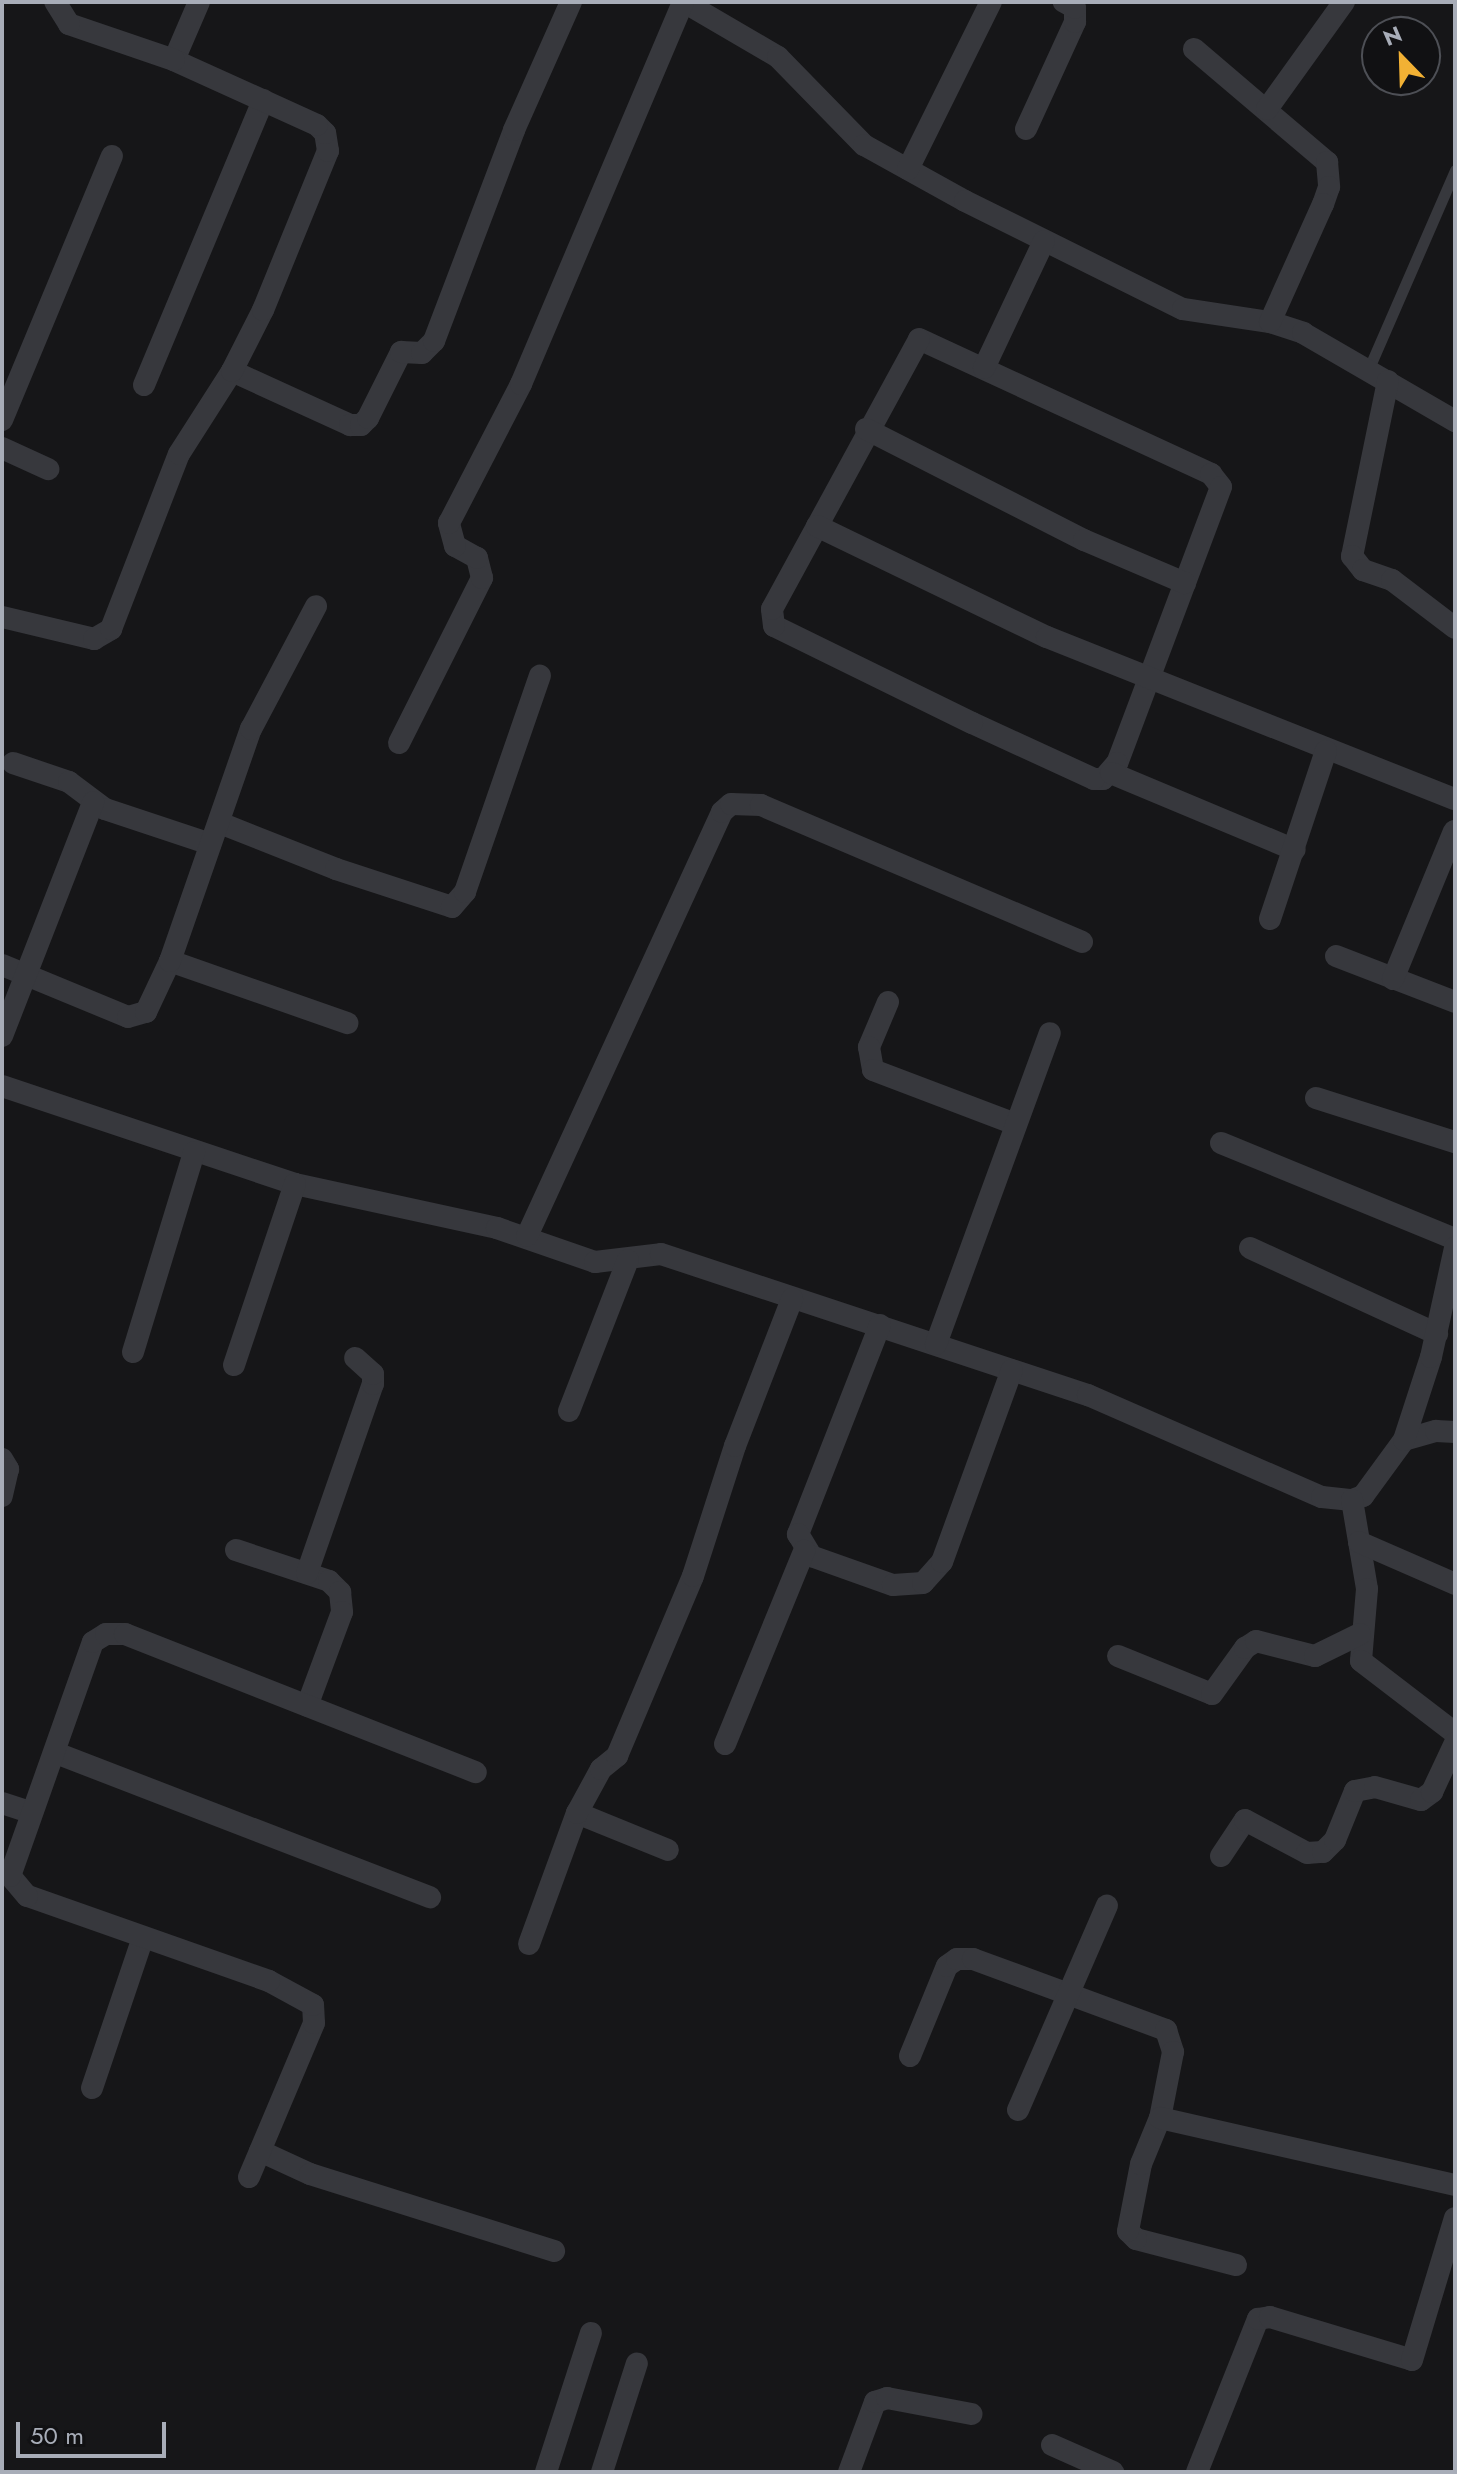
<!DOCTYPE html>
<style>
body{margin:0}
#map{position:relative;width:1457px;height:2474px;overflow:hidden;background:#161618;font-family:Jost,sans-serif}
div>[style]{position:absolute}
.service>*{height:11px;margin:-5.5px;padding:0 5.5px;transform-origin:5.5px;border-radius:5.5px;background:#37383d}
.minor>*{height:22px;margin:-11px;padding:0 11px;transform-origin:11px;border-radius:11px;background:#37383d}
span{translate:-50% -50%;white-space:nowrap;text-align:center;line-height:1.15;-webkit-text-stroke:6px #111113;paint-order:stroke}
.frame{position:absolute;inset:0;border:4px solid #a8adb8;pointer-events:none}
.north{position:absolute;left:1361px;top:16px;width:80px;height:80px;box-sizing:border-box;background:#111113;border:2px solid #4d4f55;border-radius:50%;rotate:337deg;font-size:22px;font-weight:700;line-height:32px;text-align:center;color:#a8adb8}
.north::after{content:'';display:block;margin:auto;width:28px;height:36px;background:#f2b134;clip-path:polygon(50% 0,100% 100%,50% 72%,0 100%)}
.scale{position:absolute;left:16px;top:2422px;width:150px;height:36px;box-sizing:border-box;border:4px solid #a8adb8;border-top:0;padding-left:10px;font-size:24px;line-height:28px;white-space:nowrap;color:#a8adb8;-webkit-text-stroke:6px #111113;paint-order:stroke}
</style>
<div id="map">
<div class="service">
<i style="left:1369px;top:368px;width:216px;rotate:-66.5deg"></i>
</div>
<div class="minor">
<i style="left:684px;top:2px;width:109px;rotate:30.3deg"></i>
<i style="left:778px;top:57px;width:123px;rotate:45.7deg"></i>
<i style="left:864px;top:145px;width:115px;rotate:29deg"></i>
<i style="left:965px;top:201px;width:243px;rotate:26.4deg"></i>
<i style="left:1183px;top:309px;width:88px;rotate:8.5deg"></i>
<i style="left:1270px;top:322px;width:35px;rotate:18deg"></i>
<i style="left:1303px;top:333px;width:176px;rotate:30.1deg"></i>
<i style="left:1194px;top:49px;width:175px;rotate:40.4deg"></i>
<i style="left:1327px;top:162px;width:25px;rotate:85deg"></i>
<i style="left:1329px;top:187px;width:18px;rotate:109deg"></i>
<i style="left:1323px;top:204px;width:129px;rotate:114.2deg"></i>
<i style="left:174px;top:60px;width:63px;rotate:-66.7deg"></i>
<i style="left:1267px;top:109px;width:132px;rotate:-54.3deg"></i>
<i style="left:1026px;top:129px;width:118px;rotate:-65.4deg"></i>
<i style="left:1075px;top:22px;width:14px;rotate:-90deg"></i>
<i style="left:1075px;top:8px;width:13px;rotate:-151deg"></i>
<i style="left:908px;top:169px;width:186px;rotate:-63.6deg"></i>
<i style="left:919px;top:339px;width:322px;rotate:24.8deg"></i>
<i style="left:1211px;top:474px;width:16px;rotate:52deg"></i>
<i style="left:1221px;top:487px;width:295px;rotate:110.6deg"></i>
<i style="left:1117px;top:763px;width:21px;rotate:131deg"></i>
<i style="left:1103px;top:779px;width:9px;rotate:180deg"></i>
<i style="left:1094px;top:779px;width:134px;rotate:-155.3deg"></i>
<i style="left:972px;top:723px;width:220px;rotate:-153.9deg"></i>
<i style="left:774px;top:626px;width:17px;rotate:-97deg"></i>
<i style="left:772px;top:609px;width:307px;rotate:-61.4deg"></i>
<i style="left:984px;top:368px;width:140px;rotate:-64.7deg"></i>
<i style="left:232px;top:371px;width:130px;rotate:24.6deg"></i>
<i style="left:350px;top:425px;width:11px"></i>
<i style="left:361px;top:425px;width:10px;rotate:-45deg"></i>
<i style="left:368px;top:418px;width:74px;rotate:-63.4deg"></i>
<i style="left:401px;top:352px;width:21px;rotate:3deg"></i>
<i style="left:422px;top:353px;width:17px;rotate:-45deg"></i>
<i style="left:434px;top:341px;width:226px;rotate:-69.2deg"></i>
<i style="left:514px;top:130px;width:140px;rotate:-66deg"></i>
<i style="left:1388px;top:381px;width:179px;rotate:101.6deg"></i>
<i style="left:1352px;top:556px;width:18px;rotate:52deg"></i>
<i style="left:1363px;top:570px;width:31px;rotate:19deg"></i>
<i style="left:1392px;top:580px;width:79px;rotate:37.3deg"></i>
<i style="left:144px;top:385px;width:309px;rotate:-67.3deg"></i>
<i style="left:2px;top:420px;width:286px;rotate:-67.4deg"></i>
<i style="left:866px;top:429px;width:245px;rotate:27deg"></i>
<i style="left:1084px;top:540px;width:110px;rotate:23.1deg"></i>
<i style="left:2px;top:448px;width:51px;rotate:24.5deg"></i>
<i style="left:817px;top:526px;width:255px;rotate:25.8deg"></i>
<i style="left:1047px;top:637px;width:439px;rotate:21.7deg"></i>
<i style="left:2px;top:617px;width:95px;rotate:13.4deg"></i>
<i style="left:94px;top:639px;width:20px;rotate:-30deg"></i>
<i style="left:111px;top:629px;width:188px;rotate:-68.8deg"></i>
<i style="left:179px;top:454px;width:98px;rotate:-57.4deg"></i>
<i style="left:232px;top:371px;width:68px;rotate:-63.1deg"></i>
<i style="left:263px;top:310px;width:172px;rotate:-67.8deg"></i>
<i style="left:328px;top:151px;width:18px;rotate:-99deg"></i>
<i style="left:325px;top:133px;width:11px;rotate:-135deg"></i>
<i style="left:317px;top:125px;width:157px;rotate:-155.6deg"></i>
<i style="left:174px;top:60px;width:111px;rotate:-161.1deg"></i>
<i style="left:69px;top:24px;width:26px;rotate:-122deg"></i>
<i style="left:399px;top:743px;width:185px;rotate:-63.3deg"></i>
<i style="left:482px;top:578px;width:21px;rotate:-104deg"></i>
<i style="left:477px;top:558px;width:25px;rotate:-151deg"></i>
<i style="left:455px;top:546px;width:24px;rotate:-105deg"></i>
<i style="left:449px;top:523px;width:157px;rotate:-62.6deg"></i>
<i style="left:521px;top:384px;width:415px;rotate:-67deg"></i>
<i style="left:13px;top:763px;width:59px;rotate:18.7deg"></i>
<i style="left:69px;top:782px;width:45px;rotate:36.9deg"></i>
<i style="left:105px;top:809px;width:111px;rotate:18.4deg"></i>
<i style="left:1111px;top:773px;width:199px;rotate:22.7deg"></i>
<i style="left:220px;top:823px;width:125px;rotate:21.6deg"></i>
<i style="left:336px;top:869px;width:122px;rotate:18.1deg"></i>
<i style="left:452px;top:907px;width:20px;rotate:-49deg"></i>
<i style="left:465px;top:892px;width:229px;rotate:-70.9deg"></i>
<i style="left:1270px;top:919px;width:177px;rotate:-71.6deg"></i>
<i style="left:1336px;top:956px;width:128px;rotate:21.1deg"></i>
<i style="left:170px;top:961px;width:188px;rotate:19.3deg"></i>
<i style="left:2px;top:965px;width:136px;rotate:22.4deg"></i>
<i style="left:128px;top:1017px;width:19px;rotate:-16deg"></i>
<i style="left:146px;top:1012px;width:56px;rotate:-64.8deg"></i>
<i style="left:170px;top:961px;width:246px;rotate:-70.8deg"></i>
<i style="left:251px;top:729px;width:139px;rotate:-62.1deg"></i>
<i style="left:1393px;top:979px;width:160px;rotate:-67.6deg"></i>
<i style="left:888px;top:1002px;width:49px;rotate:112.9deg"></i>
<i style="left:869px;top:1047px;width:23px;rotate:80deg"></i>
<i style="left:873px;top:1070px;width:152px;rotate:20.8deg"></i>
<i style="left:2px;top:1036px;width:251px;rotate:-68.7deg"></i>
<i style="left:2px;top:1086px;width:309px;rotate:18.5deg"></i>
<i style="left:295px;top:1184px;width:207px;rotate:12.3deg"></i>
<i style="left:497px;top:1228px;width:104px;rotate:19.1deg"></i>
<i style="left:595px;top:1262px;width:66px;rotate:-6.9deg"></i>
<i style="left:661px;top:1254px;width:450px;rotate:18.3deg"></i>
<i style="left:1088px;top:1395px;width:255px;rotate:23.6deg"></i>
<i style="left:1322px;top:1497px;width:30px;rotate:6deg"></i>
<i style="left:1352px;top:1500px;width:12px;rotate:-20deg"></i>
<i style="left:1363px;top:1496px;width:69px;rotate:-53.8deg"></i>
<i style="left:1404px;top:1440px;width:33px;rotate:-16deg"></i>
<i style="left:1436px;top:1431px;width:19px;rotate:3deg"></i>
<i style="left:1316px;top:1098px;width:146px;rotate:17.6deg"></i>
<i style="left:1221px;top:1143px;width:253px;rotate:22.3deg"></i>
<i style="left:527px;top:1236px;width:467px;rotate:-65.3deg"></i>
<i style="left:722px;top:812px;width:12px;rotate:-42deg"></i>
<i style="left:731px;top:804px;width:30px;rotate:2deg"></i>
<i style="left:761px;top:805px;width:349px;rotate:23.1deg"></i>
<i style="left:1250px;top:1248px;width:206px;rotate:24.7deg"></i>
<i style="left:880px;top:1325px;width:225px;rotate:111.4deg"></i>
<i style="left:798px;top:1534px;width:26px;rotate:59deg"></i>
<i style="left:811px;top:1556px;width:87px;rotate:19.5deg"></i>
<i style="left:893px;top:1585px;width:30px;rotate:-4deg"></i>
<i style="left:923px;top:1583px;width:28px;rotate:-48deg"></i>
<i style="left:942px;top:1562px;width:204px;rotate:-70deg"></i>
<i style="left:936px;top:1344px;width:331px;rotate:-69.9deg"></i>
<i style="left:133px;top:1352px;width:209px;rotate:-73deg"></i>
<i style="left:234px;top:1365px;width:191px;rotate:-71.4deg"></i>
<i style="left:569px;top:1411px;width:162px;rotate:-68.7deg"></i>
<i style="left:1404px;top:1440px;width:87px;rotate:-72deg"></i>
<i style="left:1431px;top:1357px;width:112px;rotate:-77.6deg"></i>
<i style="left:2px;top:1459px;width:12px;rotate:59deg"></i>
<i style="left:8px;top:1469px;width:28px;rotate:103deg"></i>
<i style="left:1352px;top:1500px;width:90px;rotate:80.4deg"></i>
<i style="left:1367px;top:1589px;width:72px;rotate:94.8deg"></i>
<i style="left:1361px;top:1661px;width:118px;rotate:37.5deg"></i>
<i style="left:1359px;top:1542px;width:105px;rotate:23.6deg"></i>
<i style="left:236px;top:1550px;width:98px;rotate:18.4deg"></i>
<i style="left:329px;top:1581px;width:16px;rotate:45deg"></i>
<i style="left:340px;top:1592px;width:20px;rotate:84deg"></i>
<i style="left:342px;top:1612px;width:100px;rotate:110.4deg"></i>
<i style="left:307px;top:1573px;width:200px;rotate:-70.8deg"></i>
<i style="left:373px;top:1384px;width:10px;rotate:-90deg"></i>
<i style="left:373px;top:1374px;width:24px;rotate:-138deg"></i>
<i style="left:1118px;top:1656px;width:101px;rotate:22deg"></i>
<i style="left:1212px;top:1694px;width:57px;rotate:-54.3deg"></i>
<i style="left:1245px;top:1648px;width:13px;rotate:-32deg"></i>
<i style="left:1256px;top:1641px;width:61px;rotate:14.3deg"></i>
<i style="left:1315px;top:1656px;width:50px;rotate:-26.1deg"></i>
<i style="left:725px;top:1744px;width:209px;rotate:-67.7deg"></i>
<i style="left:56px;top:1753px;width:401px;rotate:21.1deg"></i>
<i style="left:2px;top:1803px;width:29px;rotate:18deg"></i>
<i style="left:577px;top:1813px;width:98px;rotate:22.1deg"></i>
<i style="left:1221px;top:1856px;width:43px;rotate:-56.3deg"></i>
<i style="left:1245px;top:1820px;width:70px;rotate:28deg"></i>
<i style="left:1307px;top:1853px;width:16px;rotate:-4deg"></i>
<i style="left:1323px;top:1852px;width:17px;rotate:-45deg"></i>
<i style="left:1335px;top:1840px;width:53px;rotate:-67.8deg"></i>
<i style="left:1355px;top:1791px;width:20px;rotate:-11deg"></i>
<i style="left:1375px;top:1787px;width:48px;rotate:15.8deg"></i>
<i style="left:1421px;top:1800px;width:14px;rotate:-36deg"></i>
<i style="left:1432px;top:1792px;width:54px;rotate:-64.9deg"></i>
<i style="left:529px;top:1944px;width:140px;rotate:-69.9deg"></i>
<i style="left:577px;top:1813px;width:50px;rotate:-61.4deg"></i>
<i style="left:601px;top:1769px;width:21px;rotate:-39deg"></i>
<i style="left:617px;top:1756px;width:195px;rotate:-67.1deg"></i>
<i style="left:693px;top:1576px;width:137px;rotate:-72.1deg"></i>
<i style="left:735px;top:1446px;width:158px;rotate:-68.8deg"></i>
<i style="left:910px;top:2056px;width:97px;rotate:-67.7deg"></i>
<i style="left:947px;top:1966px;width:12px;rotate:-35deg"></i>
<i style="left:957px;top:1959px;width:16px"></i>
<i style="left:973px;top:1959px;width:206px;rotate:20.2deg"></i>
<i style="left:1166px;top:2030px;width:23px;rotate:72deg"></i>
<i style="left:1173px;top:2052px;width:67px;rotate:101.1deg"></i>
<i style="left:92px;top:2088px;width:156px;rotate:-71.3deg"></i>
<i style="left:1018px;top:2110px;width:223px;rotate:-66.5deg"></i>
<i style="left:260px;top:2151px;width:55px;rotate:24.7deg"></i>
<i style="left:310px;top:2174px;width:256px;rotate:17.5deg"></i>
<i style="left:249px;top:2177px;width:167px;rotate:-67.1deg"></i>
<i style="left:314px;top:2023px;width:18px;rotate:-93deg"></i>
<i style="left:313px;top:2005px;width:50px;rotate:-151.4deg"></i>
<i style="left:269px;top:1981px;width:256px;rotate:-160.6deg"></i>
<i style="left:27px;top:1896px;width:26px;rotate:-130deg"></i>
<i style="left:10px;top:1876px;width:248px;rotate:-70.5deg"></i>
<i style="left:93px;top:1642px;width:15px;rotate:-32deg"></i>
<i style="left:106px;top:1634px;width:19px"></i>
<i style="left:125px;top:1634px;width:377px;rotate:21.5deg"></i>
<i style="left:1236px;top:2265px;width:103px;rotate:-165.4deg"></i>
<i style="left:1136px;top:2239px;width:11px;rotate:-135deg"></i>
<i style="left:1128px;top:2231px;width:68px;rotate:-79deg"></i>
<i style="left:1141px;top:2164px;width:50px;rotate:-67.6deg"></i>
<i style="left:1160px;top:2118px;width:303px;rotate:12.8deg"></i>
<i style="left:1052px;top:2445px;width:67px;rotate:23.9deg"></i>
<i style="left:546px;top:2472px;width:146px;rotate:-72.1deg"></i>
<i style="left:602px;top:2472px;width:114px;rotate:-72.2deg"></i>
<i style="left:849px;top:2472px;width:75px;rotate:-69.6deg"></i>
<i style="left:875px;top:2402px;width:13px;rotate:-18deg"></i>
<i style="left:887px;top:2398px;width:86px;rotate:10.7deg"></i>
<i style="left:1197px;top:2472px;width:165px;rotate:-68.3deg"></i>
<i style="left:1258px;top:2319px;width:12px;rotate:-9deg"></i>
<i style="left:1270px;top:2317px;width:148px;rotate:16.8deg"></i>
<i style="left:1412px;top:2360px;width:148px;rotate:-73.2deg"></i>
</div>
<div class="frame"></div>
<div class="north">N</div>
<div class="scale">50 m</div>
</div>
